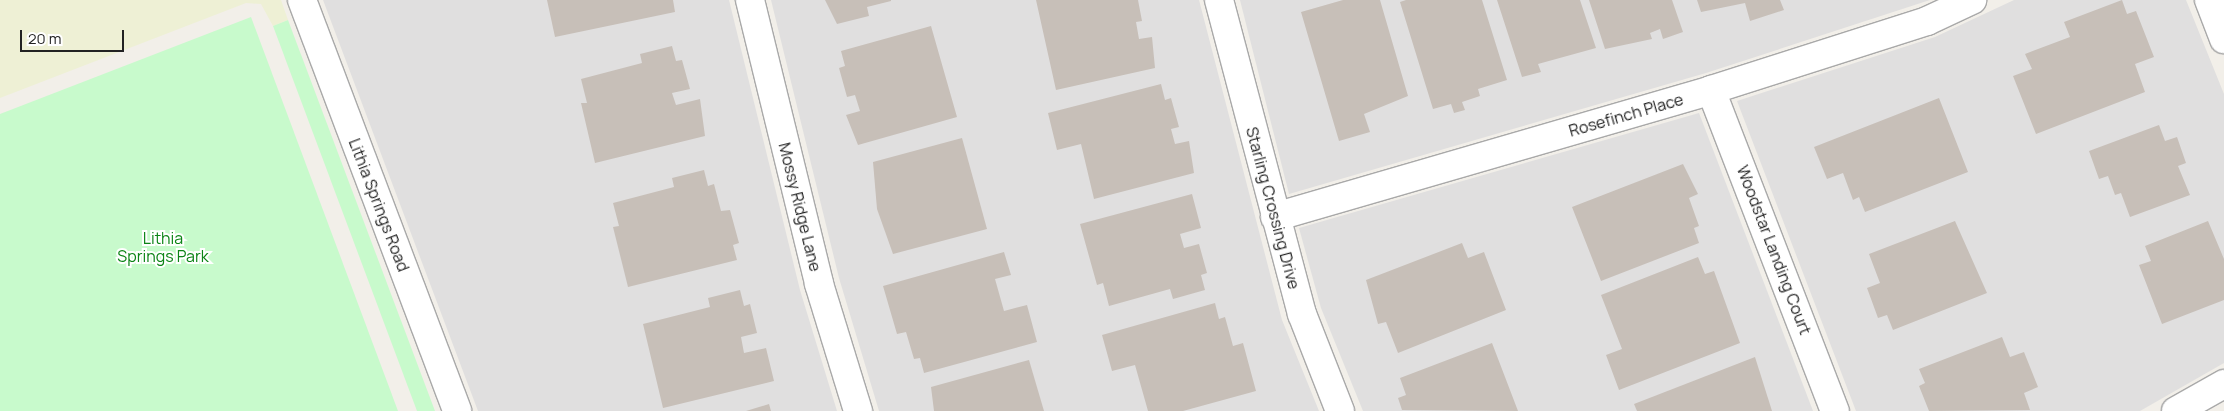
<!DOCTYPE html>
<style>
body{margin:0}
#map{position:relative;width:2224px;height:411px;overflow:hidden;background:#f2efe9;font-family:Manrope,sans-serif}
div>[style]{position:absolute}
.residential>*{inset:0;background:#e0dfdf}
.farmland>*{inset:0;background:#eef0d5}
.park>*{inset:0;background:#c8facc}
.building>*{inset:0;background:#c7bfb8}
.roads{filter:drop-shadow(1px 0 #a9a9a9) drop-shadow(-1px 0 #a9a9a9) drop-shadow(0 1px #a9a9a9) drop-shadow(0 -1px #a9a9a9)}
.minor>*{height:28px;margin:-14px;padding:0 14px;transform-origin:14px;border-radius:14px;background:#fff}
span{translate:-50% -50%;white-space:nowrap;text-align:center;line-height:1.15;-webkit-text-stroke:4px #fff;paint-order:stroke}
.street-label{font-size:16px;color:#222}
.park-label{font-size:16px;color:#0c8416}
.scale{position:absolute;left:20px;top:30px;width:104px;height:22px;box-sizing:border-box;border:2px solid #222;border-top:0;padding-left:6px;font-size:15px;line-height:18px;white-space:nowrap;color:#222;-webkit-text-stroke:4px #fff;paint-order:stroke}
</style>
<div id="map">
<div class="residential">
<i style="clip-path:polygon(323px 0,729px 0,800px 290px,837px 411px,478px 411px)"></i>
<i style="clip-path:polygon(771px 0,1199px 0,1282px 320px,1319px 411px,879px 411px,839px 278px)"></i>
<i style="clip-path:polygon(1240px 0,1930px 0,1706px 73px,1289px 194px)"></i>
<i style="clip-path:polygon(2014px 0,2186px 0,2224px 94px,2224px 363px,2140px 411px,1856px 411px,1737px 101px,1935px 37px)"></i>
<i style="clip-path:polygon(1699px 113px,1813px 411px,1363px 411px,1321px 308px,1299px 228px)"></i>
</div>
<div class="farmland">
<i style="clip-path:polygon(0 0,281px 0,288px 20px,273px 26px,261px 4px,246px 3px,0 98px)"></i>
</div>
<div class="park">
<i style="clip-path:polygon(251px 17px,398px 411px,0 411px,0 114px)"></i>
<i style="clip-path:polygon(288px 20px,435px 411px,417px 411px,273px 26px)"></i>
</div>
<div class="building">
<i style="clip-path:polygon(547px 0,673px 0,675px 12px,555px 37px)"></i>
<i style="clip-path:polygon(825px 0,891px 0,891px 1px,867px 7px,869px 16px,837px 24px)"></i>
<i style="clip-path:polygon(1036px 0,1138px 0,1142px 21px,1136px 22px,1139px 39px,1152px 37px,1155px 68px,1056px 90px)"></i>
<i style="clip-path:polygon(1343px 0,1380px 0,1408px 96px,1364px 114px,1370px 132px,1339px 141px,1301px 12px)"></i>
<i style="clip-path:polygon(1406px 0,1482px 0,1507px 80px,1478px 89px,1480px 96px,1462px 102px,1465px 110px,1454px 113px,1451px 104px,1433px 109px,1400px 2px)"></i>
<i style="clip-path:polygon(1497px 0,1580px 0,1596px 48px,1538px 64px,1541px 72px,1522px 77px)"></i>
<i style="clip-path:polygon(1589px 0,1672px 0,1683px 32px,1663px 39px,1660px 29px,1650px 33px,1652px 39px,1605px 49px)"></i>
<i style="clip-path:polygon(1697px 0,1780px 0,1784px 10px,1750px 21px,1745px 3px,1701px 12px)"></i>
<i style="clip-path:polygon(2122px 0,2127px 14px,2136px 11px,2154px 57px,2135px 64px,2145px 92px,2036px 134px,2013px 76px,2032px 69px,2025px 54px,2070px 37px,2064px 22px)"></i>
<i style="clip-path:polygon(931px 26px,957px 117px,858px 145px,846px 115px,860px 111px,855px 95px,847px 97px,839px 68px,845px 66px,841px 51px)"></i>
<i style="clip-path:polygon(672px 46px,676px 61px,682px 60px,690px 89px,672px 93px,676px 105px,700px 99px,705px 136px,595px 163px,581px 103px,587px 103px,581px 79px,642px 63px,640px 54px)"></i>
<i style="clip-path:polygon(1161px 84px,1165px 100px,1171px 98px,1179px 127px,1171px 129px,1175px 144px,1189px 141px,1194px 173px,1094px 199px,1081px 144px,1057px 150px,1048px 113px)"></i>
<i style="clip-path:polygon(1939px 98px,1968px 172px,1865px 212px,1859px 197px,1853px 200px,1843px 173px,1827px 179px,1814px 147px)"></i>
<i style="clip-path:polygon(2159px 125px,2165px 141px,2177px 137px,2186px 163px,2178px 166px,2190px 195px,2130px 217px,2121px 193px,2115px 195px,2108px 176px,2099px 179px,2089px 151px)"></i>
<i style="clip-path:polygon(962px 138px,987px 229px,893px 254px,877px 209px,873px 162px)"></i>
<i style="clip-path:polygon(1683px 164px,1698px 194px,1689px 198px,1699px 226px,1694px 228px,1699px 243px,1601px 281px,1572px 207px)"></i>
<i style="clip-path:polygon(704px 170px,708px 186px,714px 184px,721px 211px,730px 210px,739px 243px,733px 245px,737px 260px,628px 287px,613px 227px,619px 226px,613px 203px,674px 187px,672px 178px)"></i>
<i style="clip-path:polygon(1192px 194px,1201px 228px,1180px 234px,1184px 248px,1199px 244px,1207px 273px,1201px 275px,1205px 290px,1173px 299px,1170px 289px,1109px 306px,1103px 283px,1097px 285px,1080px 224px)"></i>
<i style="clip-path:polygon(1955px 221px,1987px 293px,1893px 330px,1887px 315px,1878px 318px,1867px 288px,1880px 283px,1869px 254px)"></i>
<i style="clip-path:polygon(2208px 221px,2224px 259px,2224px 300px,2162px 324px,2139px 265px,2151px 261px,2145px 246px)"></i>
<i style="clip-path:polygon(1462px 243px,1468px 258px,1484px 252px,1506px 310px,1398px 353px,1386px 322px,1378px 324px,1366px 280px)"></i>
<i style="clip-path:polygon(1004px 252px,1011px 275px,995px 279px,1004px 311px,1027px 305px,1037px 342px,924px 373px,920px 358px,914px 359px,906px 332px,897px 334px,883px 286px)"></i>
<i style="clip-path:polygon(1698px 257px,1705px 274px,1714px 271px,1740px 343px,1619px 390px,1606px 355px,1622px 349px,1601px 295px)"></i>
<i style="clip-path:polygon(740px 290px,744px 306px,750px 304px,757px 333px,741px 337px,744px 353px,766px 348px,774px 381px,663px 408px,643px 324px,710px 307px,708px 298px)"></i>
<i style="clip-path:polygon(1215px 303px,1219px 319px,1225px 317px,1233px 346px,1243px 343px,1256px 391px,1183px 411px,1148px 411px,1135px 365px,1112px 371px,1102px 335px)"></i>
<i style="clip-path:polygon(2002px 337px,2010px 357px,2024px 352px,2038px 387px,2024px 393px,2030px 410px,1929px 411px,1919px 386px,1925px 383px,1919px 369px)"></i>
<i style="clip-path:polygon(1492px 343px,1518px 411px,1402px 410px,1398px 398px,1406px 395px,1400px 378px)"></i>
<i style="clip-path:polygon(1755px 357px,1772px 411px,1637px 411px,1634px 404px)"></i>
<i style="clip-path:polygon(1029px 360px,1044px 411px,934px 411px,931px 387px)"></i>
<i style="clip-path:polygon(769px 404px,771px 411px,746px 411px)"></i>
</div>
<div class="roads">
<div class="minor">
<i style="left:302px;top:0;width:439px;rotate:69.3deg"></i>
<i style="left:750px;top:0;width:292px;rotate:76.3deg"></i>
<i style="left:819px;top:284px;width:133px;rotate:72.9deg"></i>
<i style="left:1219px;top:0;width:325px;rotate:75.2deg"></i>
<i style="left:1302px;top:314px;width:104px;rotate:68.6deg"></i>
<i style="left:2209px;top:0;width:42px;rotate:69deg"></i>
<i style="left:1711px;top:90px;width:344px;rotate:68.9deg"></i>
<i style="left:1275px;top:217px;width:454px;rotate:-16.2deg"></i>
<i style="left:1711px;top:90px;width:227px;rotate:-17.7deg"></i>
<i style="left:1927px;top:21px;width:50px;rotate:-25deg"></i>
<i style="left:2176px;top:411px;width:55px;rotate:-29.4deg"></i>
</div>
</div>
<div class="street-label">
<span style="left:1626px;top:115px;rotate:-16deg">Rosefinch Place</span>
<span style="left:379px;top:205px;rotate:69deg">Lithia Springs Road</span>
<span style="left:800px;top:207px;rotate:76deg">Mossy Ridge Lane</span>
<span style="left:1273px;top:208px;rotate:75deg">Starling Crossing Drive</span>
<span style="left:1774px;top:250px;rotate:69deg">Woodstar Landing Court</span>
</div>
<div class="park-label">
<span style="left:163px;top:247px">Lithia<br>Springs Park</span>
</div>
<div class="scale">20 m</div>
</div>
